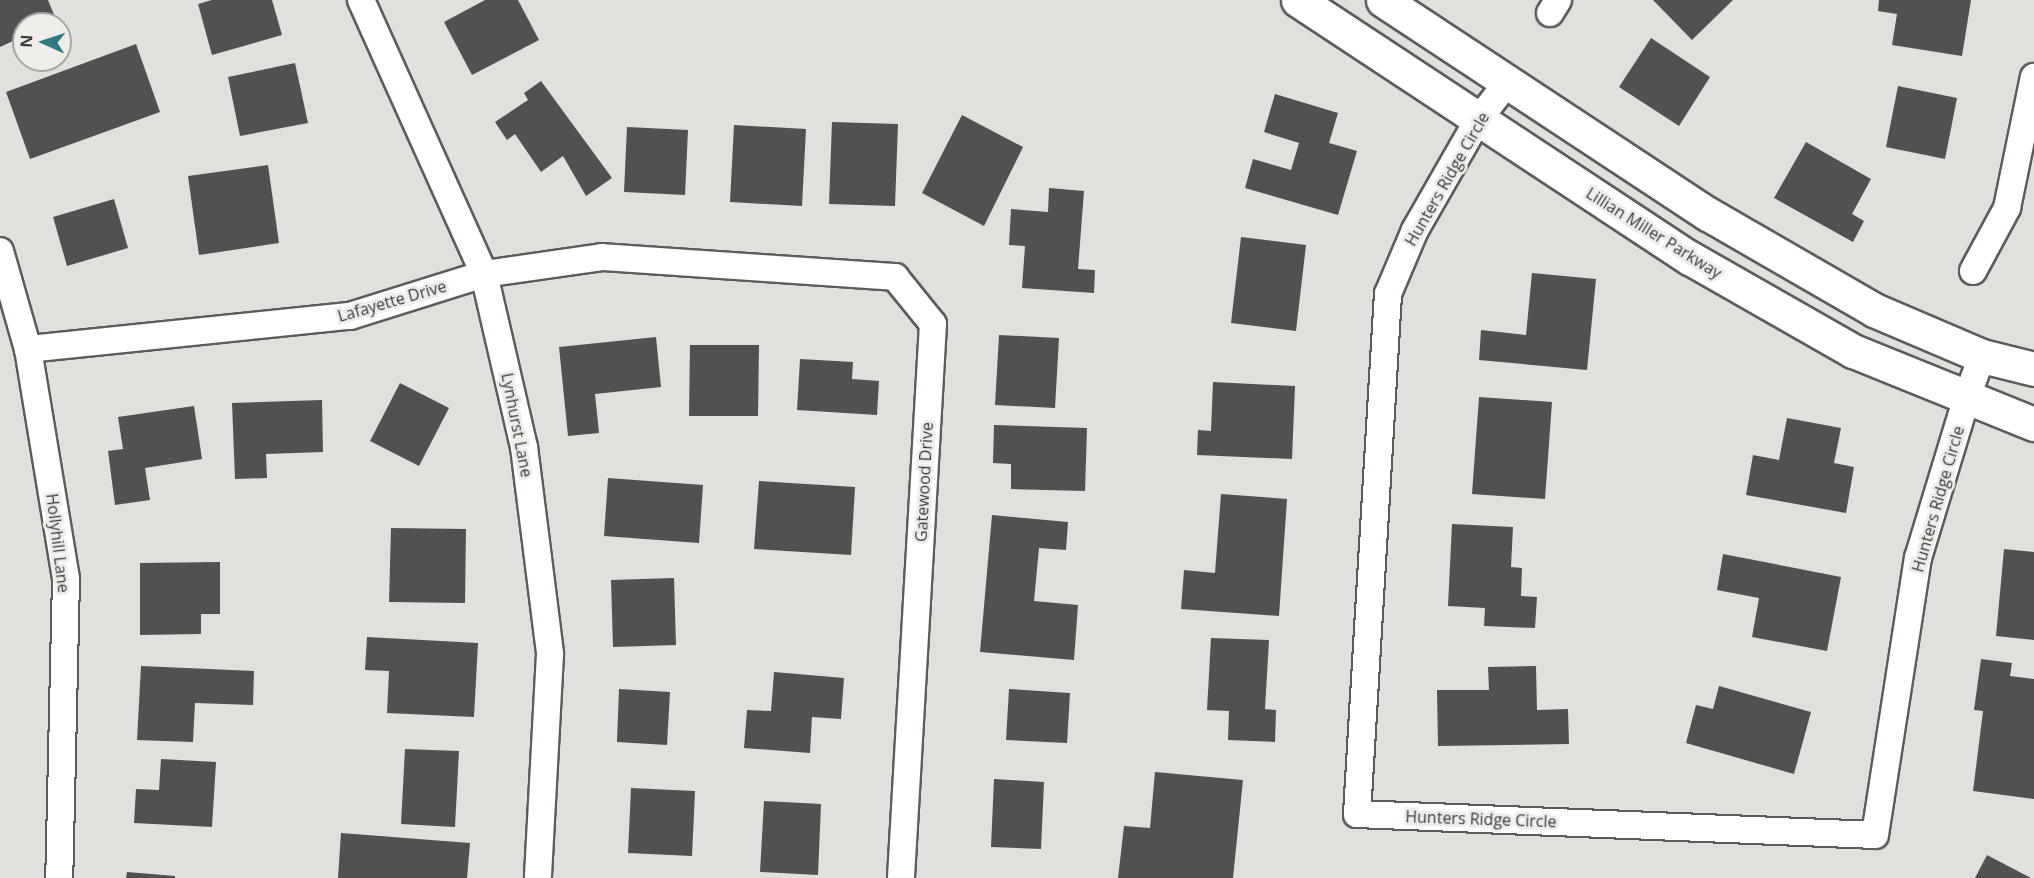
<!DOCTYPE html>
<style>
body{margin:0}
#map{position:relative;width:2034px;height:878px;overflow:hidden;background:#e2e0dd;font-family:"Open Sans",sans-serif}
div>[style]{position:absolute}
.building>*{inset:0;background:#535050}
.roads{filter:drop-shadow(2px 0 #5e5c5a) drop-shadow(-2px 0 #5e5c5a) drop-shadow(0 2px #5e5c5a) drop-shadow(0 -2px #5e5c5a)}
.street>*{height:26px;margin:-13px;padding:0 13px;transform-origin:13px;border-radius:13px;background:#fff}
.secondary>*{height:33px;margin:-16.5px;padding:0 16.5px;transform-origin:16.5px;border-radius:16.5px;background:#fff}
span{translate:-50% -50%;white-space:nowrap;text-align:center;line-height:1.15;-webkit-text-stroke:6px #efedea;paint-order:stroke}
.street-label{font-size:16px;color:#3c3b3a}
.north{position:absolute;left:12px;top:12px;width:60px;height:60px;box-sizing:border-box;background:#efedea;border:2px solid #a7a6a4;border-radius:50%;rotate:273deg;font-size:16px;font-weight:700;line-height:24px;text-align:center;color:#3c3b3a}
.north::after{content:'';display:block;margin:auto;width:21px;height:27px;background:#30797e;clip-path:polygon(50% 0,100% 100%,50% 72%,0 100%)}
</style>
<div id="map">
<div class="building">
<i style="clip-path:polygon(0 0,48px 0,57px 22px,24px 24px,24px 36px,0 47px)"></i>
<i style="clip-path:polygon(212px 0,272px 0,282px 35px,212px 55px,198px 4px)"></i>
<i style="clip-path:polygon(485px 0,518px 0,539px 40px,472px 75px,444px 22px)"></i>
<i style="clip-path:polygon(1653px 0,1733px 0,1692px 40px)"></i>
<i style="clip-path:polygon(1879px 0,1971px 0,1962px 56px,1892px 45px,1897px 14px,1878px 11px)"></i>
<i style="clip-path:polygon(1651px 38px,1710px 77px,1679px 126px,1619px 87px)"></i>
<i style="clip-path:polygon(136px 44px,160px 112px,30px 159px,6px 92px)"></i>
<i style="clip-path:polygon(295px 63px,308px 123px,240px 136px,228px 77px)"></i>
<i style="clip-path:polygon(541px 81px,612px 178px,586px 196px,563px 156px,541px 172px,515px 134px,507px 140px,495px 122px,528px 100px,524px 93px)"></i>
<i style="clip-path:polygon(1898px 86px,1957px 98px,1945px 159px,1886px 147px)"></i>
<i style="clip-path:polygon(1275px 94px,1338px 113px,1329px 143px,1357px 151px,1338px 215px,1245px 188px,1253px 159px,1291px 170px,1299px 143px,1264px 132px)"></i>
<i style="clip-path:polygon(962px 115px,1023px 147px,984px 226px,922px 193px)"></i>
<i style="clip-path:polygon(832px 122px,898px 124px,895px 206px,829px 204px)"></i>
<i style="clip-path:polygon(734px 125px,806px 129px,802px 206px,730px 202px)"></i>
<i style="clip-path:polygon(627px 127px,688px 130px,685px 195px,624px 192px)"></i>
<i style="clip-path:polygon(1806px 142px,1871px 179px,1852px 214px,1864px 221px,1853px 242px,1774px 198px)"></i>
<i style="clip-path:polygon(268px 165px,279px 243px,199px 255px,188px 176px)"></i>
<i style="clip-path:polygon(1049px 188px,1084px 191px,1078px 269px,1095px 270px,1094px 293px,1022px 288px,1025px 246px,1009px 245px,1011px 209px,1048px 212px)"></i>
<i style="clip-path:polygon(114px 199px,128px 248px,67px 266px,53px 217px)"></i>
<i style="clip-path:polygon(1241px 237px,1306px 245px,1296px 331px,1231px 323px)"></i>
<i style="clip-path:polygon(1532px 273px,1596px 279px,1587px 370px,1479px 360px,1481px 330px,1526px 335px)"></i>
<i style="clip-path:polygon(999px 335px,1059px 338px,1055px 408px,995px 405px)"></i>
<i style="clip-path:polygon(656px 337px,661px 387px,595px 394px,599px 433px,568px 436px,559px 347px)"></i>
<i style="clip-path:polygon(690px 345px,759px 345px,758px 416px,689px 416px)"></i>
<i style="clip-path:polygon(800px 359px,853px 362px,852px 379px,879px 381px,877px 415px,797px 410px)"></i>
<i style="clip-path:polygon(1213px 382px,1295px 386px,1292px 459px,1197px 455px,1198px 430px,1211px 431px)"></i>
<i style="clip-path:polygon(400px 383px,449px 408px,419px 466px,370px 441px)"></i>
<i style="clip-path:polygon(1479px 397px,1552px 402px,1545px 499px,1472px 494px)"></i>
<i style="clip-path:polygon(322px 400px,323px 452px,266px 454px,267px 478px,235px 479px,232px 403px)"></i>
<i style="clip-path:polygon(194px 406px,202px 459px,145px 468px,150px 500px,115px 505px,108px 451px,123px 449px,118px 417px)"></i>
<i style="clip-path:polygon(1787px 418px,1841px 428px,1834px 463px,1854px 467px,1846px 513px,1746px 495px,1753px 455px,1779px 460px)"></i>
<i style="clip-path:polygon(994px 425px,1087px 428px,1085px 491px,1011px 489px,1011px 464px,993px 463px)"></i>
<i style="clip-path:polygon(608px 478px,703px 485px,699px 543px,604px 536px)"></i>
<i style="clip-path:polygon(759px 481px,855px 487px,851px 555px,754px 549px)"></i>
<i style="clip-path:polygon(1221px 494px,1287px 499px,1279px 616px,1181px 609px,1184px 570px,1215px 573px)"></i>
<i style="clip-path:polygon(992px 515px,1068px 522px,1066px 550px,1039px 548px,1034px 601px,1078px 605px,1074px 660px,980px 652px)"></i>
<i style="clip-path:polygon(1452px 524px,1513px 527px,1511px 567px,1522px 568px,1521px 596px,1537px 597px,1535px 628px,1484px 626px,1485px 608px,1448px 606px)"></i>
<i style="clip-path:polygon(391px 528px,466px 529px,465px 603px,389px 602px)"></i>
<i style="clip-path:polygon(2004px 549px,2034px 552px,2034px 640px,1996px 636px)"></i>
<i style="clip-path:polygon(1723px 554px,1841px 577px,1827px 651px,1752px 637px,1759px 598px,1717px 590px)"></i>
<i style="clip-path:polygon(220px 562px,220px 614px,201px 614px,201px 634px,140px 635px,140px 563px)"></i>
<i style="clip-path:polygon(674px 578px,676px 645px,613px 647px,611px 580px)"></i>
<i style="clip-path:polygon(367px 637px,478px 643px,474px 717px,387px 713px,389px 671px,365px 670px)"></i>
<i style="clip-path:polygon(1211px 638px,1269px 640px,1265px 709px,1276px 710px,1275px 742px,1228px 740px,1229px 711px,1207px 710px)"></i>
<i style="clip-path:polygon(1981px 659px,2012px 663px,2010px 676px,2034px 679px,2034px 799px,1973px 791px,1983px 711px,1974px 710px)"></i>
<i style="clip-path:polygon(141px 666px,254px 671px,253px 705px,195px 703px,193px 742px,137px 740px)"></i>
<i style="clip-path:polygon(1536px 666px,1537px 710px,1568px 709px,1569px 744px,1438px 746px,1437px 690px,1489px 690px,1488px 667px)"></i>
<i style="clip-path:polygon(774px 672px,844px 678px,841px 719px,812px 717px,810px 753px,744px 748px,747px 710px,771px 711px)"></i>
<i style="clip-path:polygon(1719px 686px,1811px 712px,1794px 774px,1686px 743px,1696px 705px,1713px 709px)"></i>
<i style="clip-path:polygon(619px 689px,670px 692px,667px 745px,617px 742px)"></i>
<i style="clip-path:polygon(1009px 689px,1070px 693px,1067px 743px,1006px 740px)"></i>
<i style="clip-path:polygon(405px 749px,459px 751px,455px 827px,401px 824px)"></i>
<i style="clip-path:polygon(161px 759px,216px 762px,212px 827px,134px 823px,136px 789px,159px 790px)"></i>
<i style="clip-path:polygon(1155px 772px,1243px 780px,1233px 878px,1118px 878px,1124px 826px,1150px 828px)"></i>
<i style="clip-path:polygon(994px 779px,1044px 782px,1041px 849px,991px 847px)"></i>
<i style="clip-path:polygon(631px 788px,695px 791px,692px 856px,628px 853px)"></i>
<i style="clip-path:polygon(764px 801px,821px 804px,818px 875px,760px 872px)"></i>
<i style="clip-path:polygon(341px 833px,470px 843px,467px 878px,338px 878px)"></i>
<i style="clip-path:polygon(1987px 855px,2031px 878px,1975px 878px)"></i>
<i style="clip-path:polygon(127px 872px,175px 876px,175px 878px,126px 878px)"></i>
</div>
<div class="roads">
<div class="street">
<i style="left:361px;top:0;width:300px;rotate:65.8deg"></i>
<i style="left:484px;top:274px;width:178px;rotate:77deg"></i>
<i style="left:524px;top:447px;width:209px;rotate:82.8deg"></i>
<i style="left:550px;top:654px;width:224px;rotate:93.1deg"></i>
<i style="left:1550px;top:13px;width:15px;rotate:-58deg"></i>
<i style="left:1507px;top:83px;width:47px;rotate:128.1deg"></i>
<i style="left:1478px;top:120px;width:127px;rotate:119.8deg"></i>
<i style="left:1415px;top:230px;width:69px;rotate:112.9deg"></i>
<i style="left:1388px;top:294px;width:521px;rotate:93.41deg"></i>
<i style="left:1357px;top:814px;width:518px;rotate:2.32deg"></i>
<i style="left:1875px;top:835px;width:280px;rotate:-81.2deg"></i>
<i style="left:1918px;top:558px;width:168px;rotate:-73.1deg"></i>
<i style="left:1967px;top:397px;width:44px;rotate:-69.9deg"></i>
<i style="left:0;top:251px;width:102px;rotate:74.1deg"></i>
<i style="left:28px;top:349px;width:233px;rotate:80.6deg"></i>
<i style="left:66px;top:579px;width:299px;rotate:91.3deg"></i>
<i style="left:1973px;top:271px;width:72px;rotate:-61.6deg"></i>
<i style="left:2007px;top:208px;width:134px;rotate:-78.4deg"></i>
<i style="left:28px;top:349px;width:324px;rotate:-5.9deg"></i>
<i style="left:350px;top:316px;width:140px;rotate:-17.4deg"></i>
<i style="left:484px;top:274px;width:119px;rotate:-8.2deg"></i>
<i style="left:602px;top:257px;width:294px;rotate:3.9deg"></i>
<i style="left:895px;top:277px;width:60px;rotate:51deg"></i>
<i style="left:933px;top:324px;width:555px;rotate:93.31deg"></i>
</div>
<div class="secondary">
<i style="left:1298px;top:0;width:469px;rotate:33.4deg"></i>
<i style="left:1690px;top:258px;width:188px;rotate:29.7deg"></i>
<i style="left:1853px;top:351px;width:195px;rotate:22deg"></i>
<i style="left:1383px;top:0;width:389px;rotate:33.4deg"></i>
<i style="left:1708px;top:214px;width:192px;rotate:30deg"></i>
<i style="left:1874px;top:310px;width:117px;rotate:23.1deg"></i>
<i style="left:1982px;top:356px;width:54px;rotate:14deg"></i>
</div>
</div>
<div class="street-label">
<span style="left:1447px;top:179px;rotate:-60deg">Hunters Ridge Circle</span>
<span style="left:1654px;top:233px;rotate:32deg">Lillian Miller Parkway</span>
<span style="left:392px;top:301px;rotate:-16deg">Lafayette Drive</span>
<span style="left:517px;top:425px;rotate:79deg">Lynhurst Lane</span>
<span style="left:924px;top:482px;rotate:-87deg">Gatewood Drive</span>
<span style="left:1938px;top:499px;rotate:-74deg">Hunters Ridge Circle</span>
<span style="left:58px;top:543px;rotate:83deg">Hollyhill Lane</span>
<span style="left:1481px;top:819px;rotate:2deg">Hunters Ridge Circle</span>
</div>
<div class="north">N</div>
</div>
